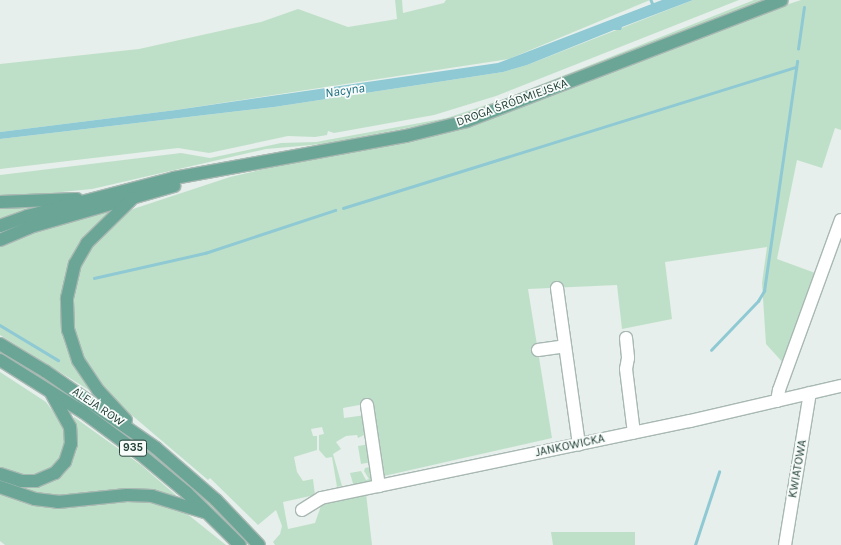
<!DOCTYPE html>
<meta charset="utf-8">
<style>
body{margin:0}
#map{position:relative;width:841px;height:545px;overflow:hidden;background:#e6efeb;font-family:Karla,sans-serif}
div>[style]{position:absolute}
.green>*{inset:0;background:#bfe0c8}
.water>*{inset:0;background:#8ec9d4}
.stream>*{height:2.5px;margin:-1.25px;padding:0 1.25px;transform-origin:1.25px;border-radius:1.25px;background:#8ec9d4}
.roads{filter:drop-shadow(1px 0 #a8b8b2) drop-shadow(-1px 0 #a8b8b2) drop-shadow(0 1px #a8b8b2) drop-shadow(0 -1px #a8b8b2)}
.minor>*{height:12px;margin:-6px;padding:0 6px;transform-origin:6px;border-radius:6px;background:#fff}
.major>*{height:12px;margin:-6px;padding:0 6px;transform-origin:6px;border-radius:6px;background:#6aa596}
span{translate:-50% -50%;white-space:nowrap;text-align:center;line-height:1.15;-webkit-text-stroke:3.5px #f7fbf9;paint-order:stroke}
.shield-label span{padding:1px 3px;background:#f7fbf9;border:1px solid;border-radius:3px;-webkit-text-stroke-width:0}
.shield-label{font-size:11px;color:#24423a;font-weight:700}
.street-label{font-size:12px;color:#24423a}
.water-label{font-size:13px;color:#1c6f80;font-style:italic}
</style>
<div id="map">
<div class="green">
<i style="clip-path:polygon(395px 0,402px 0,403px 13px,444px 3px,446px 0,650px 0,509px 59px,176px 110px,0 132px,0 64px,139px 49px,261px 22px,298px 9px,348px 27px,397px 19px)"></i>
<i style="clip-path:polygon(693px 0,739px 0,496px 96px,434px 115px,334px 133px,328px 131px,327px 135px,315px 137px,288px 136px,209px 153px,178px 148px,0 169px,0 139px,274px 107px,503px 72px,527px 65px)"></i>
<i style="clip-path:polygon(754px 0,763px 0,505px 102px,450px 120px,323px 144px,266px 149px,92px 189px,0 198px,0 175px,181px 153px,210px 158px,281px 143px,316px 142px,447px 118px,504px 99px)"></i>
<i style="clip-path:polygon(evenodd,801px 0,841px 0,841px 130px,835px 128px,822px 168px,797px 160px,777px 259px,818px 274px,785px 365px,766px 344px,762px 283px,767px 247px,665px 262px,672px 319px,622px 329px,617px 285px,528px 289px,552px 438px,375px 478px,375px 482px,354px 487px,350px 473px,361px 471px,366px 480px,369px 479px,364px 471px,365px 468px,373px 466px,372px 462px,361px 464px,358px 446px,370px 444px,368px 433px,358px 438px,357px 435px,346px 436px,336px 442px,341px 449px,333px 454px,342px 486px,337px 487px,332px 457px,326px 458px,319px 450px,319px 435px,324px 434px,322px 427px,311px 429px,313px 436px,317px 436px,317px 450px,294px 457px,297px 472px,303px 481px,313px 479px,315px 495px,283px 502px,288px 529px,315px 523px,322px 503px,366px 493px,372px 545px,275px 545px,273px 542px,280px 534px,282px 526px,276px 510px,258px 525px,210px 478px,208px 480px,121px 406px,98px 383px,78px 349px,71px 317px,75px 278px,89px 247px,121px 216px,133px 209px,230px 177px,315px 157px,453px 130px,483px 121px,743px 19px,801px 0,359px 405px,364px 406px,366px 415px,344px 418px,343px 408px,359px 405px)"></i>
<i style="clip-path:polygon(56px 202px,0 221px,0 207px)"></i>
<i style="clip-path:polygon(112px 210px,83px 240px,68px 269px,62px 294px,62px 325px,92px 392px,0 335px,0 245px,15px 237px)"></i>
<i style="clip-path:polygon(0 350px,74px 397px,139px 442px,209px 502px,252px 545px,248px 545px,196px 495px,51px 385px,0 353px)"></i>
<i style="clip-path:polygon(0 372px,46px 402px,64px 426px,66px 439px,60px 460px,42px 474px,27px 476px,0 469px)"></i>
<i style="clip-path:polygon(74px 417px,141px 465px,178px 497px,59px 497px,42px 495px,0 482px,0 480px,19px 486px,34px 487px,56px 478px,70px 463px,76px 449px)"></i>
<i style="clip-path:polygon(0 493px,45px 506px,128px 500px,157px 503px,186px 513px,226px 545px,5px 545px,0 541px)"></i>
<i style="clip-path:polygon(551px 532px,635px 532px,635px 545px,553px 545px)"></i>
</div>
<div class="water">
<i style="clip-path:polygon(662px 0,693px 0,622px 27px,621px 30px,614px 30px,527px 65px,503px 72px,274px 107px,0 139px,0 132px,176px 110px,498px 63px)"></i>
</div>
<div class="stream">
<i style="left:651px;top:0;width:8px;rotate:67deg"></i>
<i style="left:798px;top:49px;width:42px;rotate:-81.9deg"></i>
<i style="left:343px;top:208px;width:474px;rotate:-17.3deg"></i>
<i style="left:94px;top:278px;width:114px;rotate:-12.7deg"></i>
<i style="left:205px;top:253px;width:137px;rotate:-18.3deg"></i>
<i style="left:0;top:325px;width:68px;rotate:31.1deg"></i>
<i style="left:711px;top:350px;width:68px;rotate:-46.2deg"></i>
<i style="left:758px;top:301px;width:12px;rotate:-59deg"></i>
<i style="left:764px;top:291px;width:232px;rotate:-81.8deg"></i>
<i style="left:695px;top:545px;width:77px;rotate:-71.8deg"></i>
</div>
<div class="roads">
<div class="minor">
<i style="left:557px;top:288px;width:158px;rotate:82deg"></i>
<i style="left:626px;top:338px;width:20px;rotate:84deg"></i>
<i style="left:628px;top:358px;width:11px;rotate:100deg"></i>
<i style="left:626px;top:369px;width:64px;rotate:82.9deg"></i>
<i style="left:538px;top:350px;width:27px;rotate:-8deg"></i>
<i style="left:777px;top:401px;width:11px;rotate:-80deg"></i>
<i style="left:779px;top:390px;width:181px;rotate:-70deg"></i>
<i style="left:367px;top:405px;width:82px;rotate:81.6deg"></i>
<i style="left:302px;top:510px;width:22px;rotate:-32deg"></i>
<i style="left:321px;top:498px;width:377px;rotate:-11.8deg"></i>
<i style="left:690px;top:421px;width:155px;rotate:-13.1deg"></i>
<i style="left:785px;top:545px;width:154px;rotate:-80.7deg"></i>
</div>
<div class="major">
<i style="left:0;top:202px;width:77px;rotate:-2.2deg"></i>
<i style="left:0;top:226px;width:29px;rotate:-20deg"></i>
<i style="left:27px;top:216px;width:152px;rotate:-14.5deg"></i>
<i style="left:174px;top:178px;width:236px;rotate:-10.3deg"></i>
<i style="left:406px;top:136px;width:63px;rotate:-13.8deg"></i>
<i style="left:467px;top:121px;width:337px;rotate:-21deg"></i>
<i style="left:0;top:240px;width:33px;rotate:-23deg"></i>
<i style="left:30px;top:227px;width:150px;rotate:-15.9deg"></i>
<i style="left:0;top:344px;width:52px;rotate:31deg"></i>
<i style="left:45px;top:371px;width:135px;rotate:34.7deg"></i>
<i style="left:156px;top:448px;width:79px;rotate:40.9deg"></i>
<i style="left:216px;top:500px;width:62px;rotate:46.3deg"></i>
<i style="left:0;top:360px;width:98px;rotate:32.1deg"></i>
<i style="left:83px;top:412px;width:71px;rotate:36.4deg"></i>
<i style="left:140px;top:454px;width:61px;rotate:39.7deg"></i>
<i style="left:187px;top:493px;width:74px;rotate:44.5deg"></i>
<i style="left:126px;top:420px;width:41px;rotate:-133deg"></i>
<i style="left:98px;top:390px;width:36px;rotate:-124deg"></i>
<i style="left:78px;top:360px;width:32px;rotate:-108deg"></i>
<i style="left:68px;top:330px;width:32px;rotate:-92deg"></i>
<i style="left:67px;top:298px;width:35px;rotate:-77deg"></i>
<i style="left:75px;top:264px;width:24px;rotate:-60deg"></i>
<i style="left:87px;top:243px;width:64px;rotate:-44.4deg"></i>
<i style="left:0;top:474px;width:22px;rotate:18deg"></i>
<i style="left:21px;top:481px;width:15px"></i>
<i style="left:36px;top:481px;width:21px;rotate:-23deg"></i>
<i style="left:55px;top:473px;width:15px;rotate:-48deg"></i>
<i style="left:65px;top:462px;width:19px;rotate:-72deg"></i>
<i style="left:71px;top:444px;width:17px;rotate:-93deg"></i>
<i style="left:70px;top:427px;width:38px;rotate:-119deg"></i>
<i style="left:0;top:487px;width:37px;rotate:19deg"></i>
<i style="left:35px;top:499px;width:23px;rotate:7deg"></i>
<i style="left:58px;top:502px;width:69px;rotate:-5.8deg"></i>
<i style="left:127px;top:495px;width:25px;rotate:2deg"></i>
<i style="left:152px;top:496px;width:54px;rotate:17.1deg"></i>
</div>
</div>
<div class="shield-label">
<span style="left:133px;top:448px">935</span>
</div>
<div class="street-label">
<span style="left:512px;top:103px;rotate:-20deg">DROGA ŚRÓDMIEJSKA</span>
<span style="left:98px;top:407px;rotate:34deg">ALEJA ROW</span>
<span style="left:570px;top:446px;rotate:-12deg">JANKOWICKA</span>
<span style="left:798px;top:469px;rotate:-80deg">KWIATOWA</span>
</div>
<div class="water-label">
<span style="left:345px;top:91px;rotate:-8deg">Nacyna</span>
</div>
</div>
